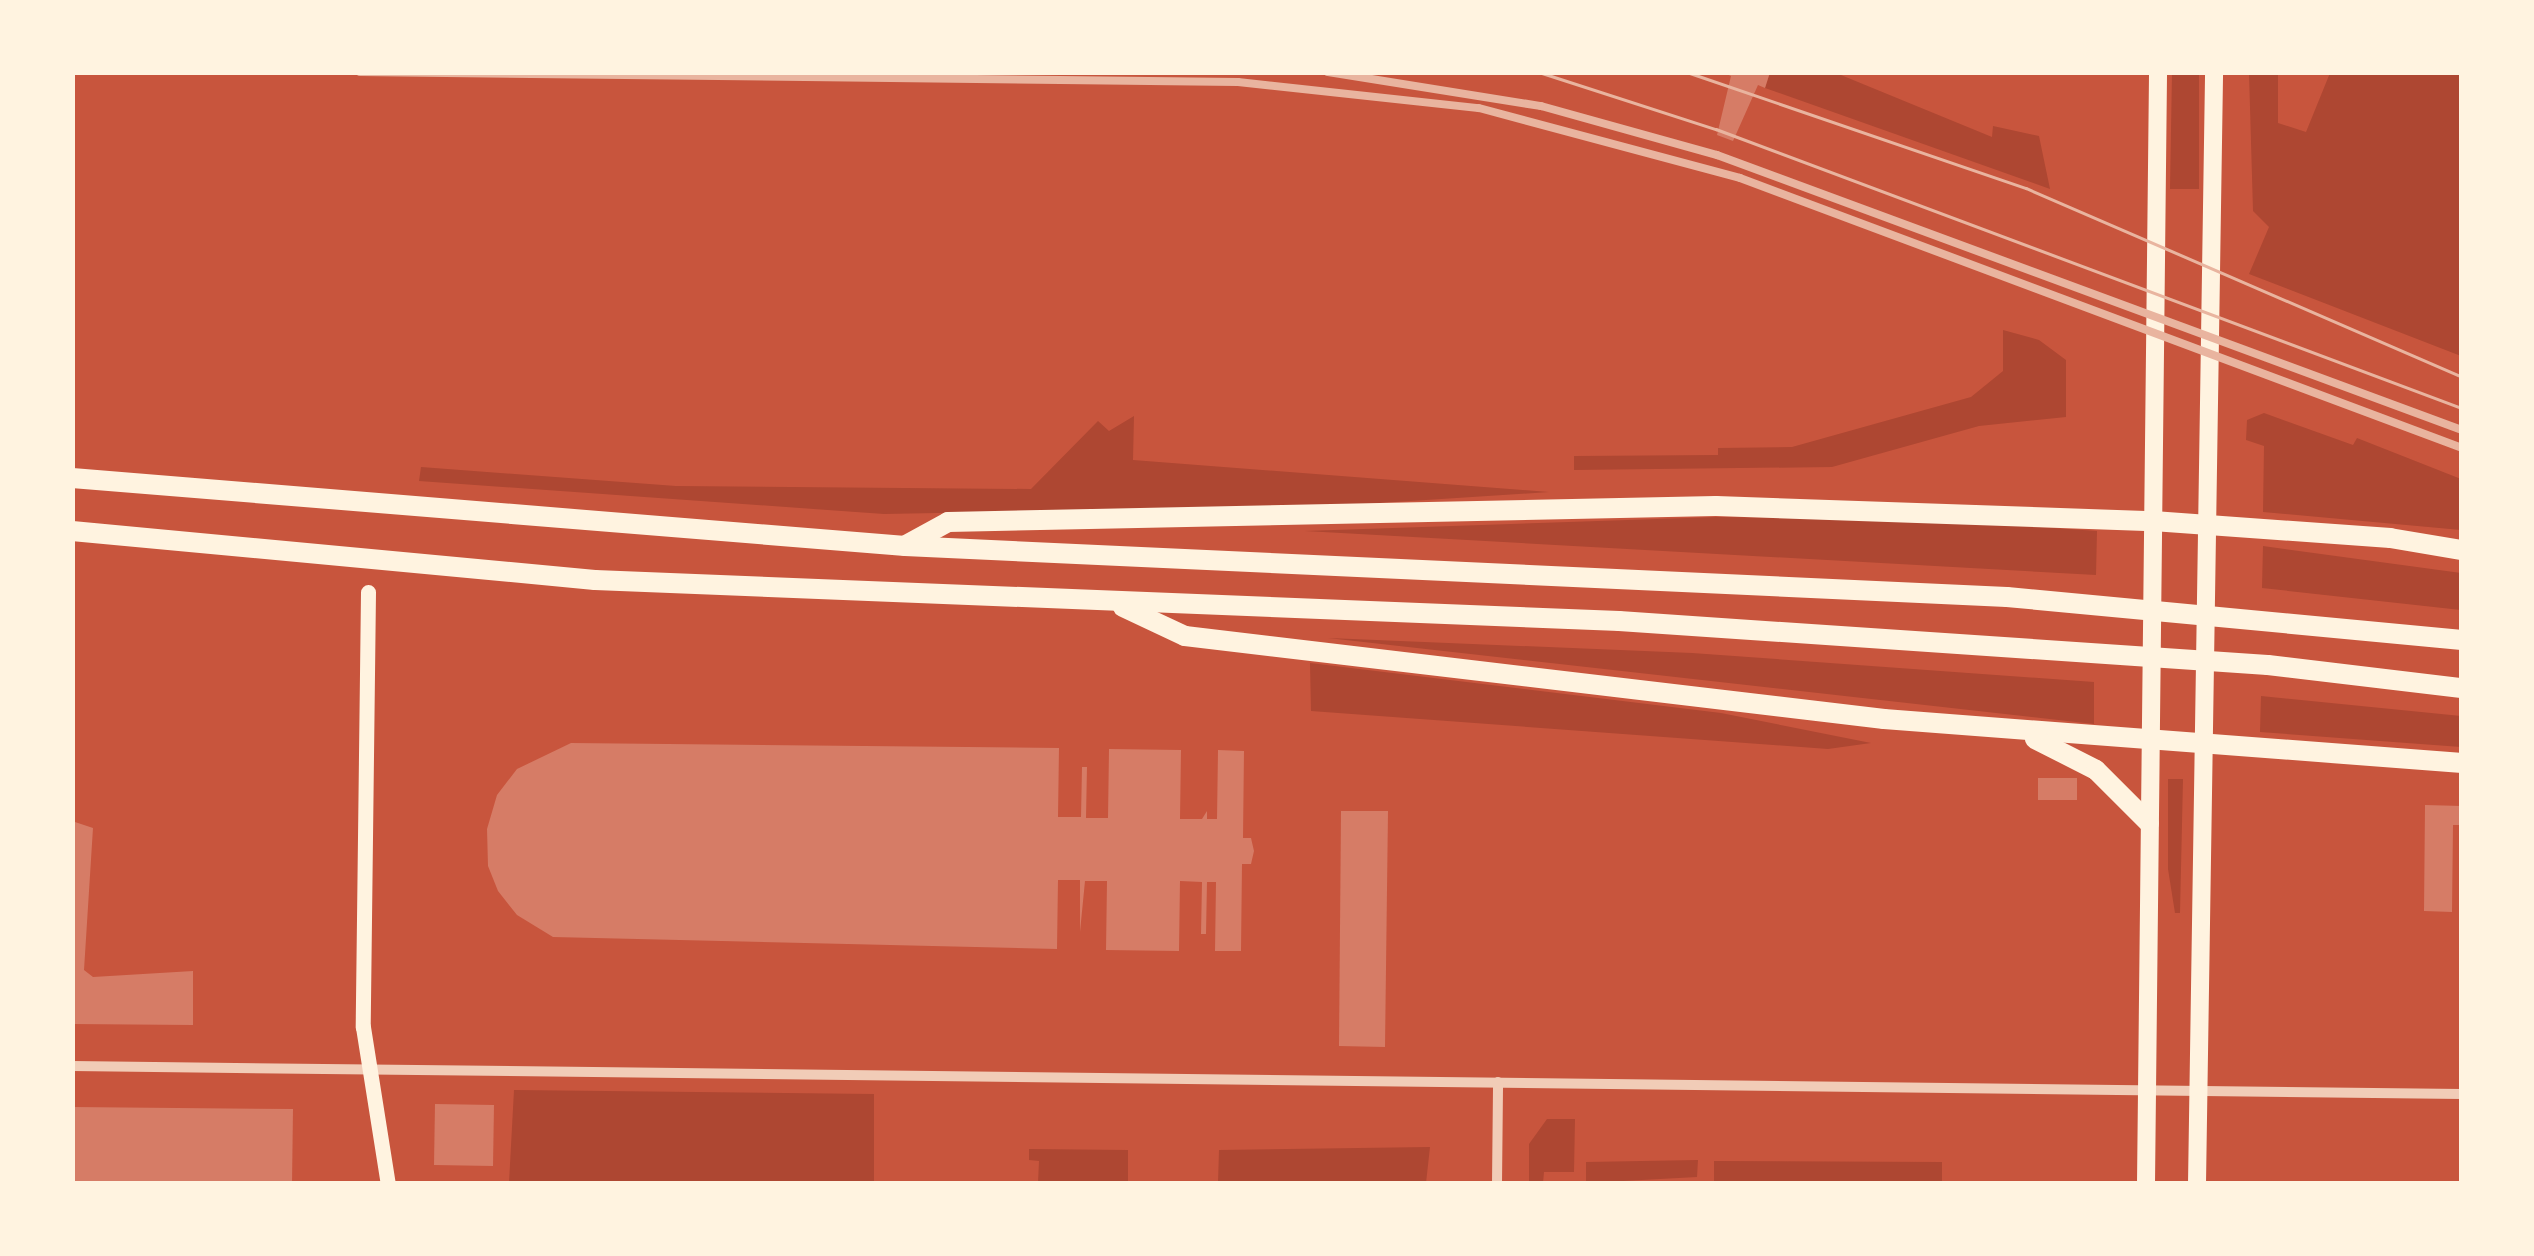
<!DOCTYPE html>
<style>
body{margin:0}
#map{position:relative;width:2534px;height:1256px;overflow:hidden;background:#c8553d;font-family:Karla,sans-serif}
div>[style]{position:absolute}
.green>*{inset:0;background:#ae4732}
.building>*{inset:0;background:#d67c66}
.minor>*{height:10px;margin:-5px;padding:0 5px;transform-origin:5px;border-radius:5px;background:#f1ccb7}
.secondary>*{height:15px;margin:-7.5px;padding:0 7.5px;transform-origin:7.5px;border-radius:7.5px;background:#fff3e0}
.primary>*{height:18px;margin:-9px;padding:0 9px;transform-origin:9px;border-radius:9px;background:#fff3e0}
.motorway>*{height:20px;margin:-10px;padding:0 10px;transform-origin:10px;border-radius:10px;background:#fff3e0}
.tram>*{height:2.5px;margin:-1.25px;padding:0 1.25px;transform-origin:1.25px;border-radius:1.25px;background:#e9b49f}
.rail>*{height:8px;margin:-4px;padding:0 4px;transform-origin:4px;border-radius:4px;background:#e9b49f}
span{translate:-50% -50%;white-space:nowrap;text-align:center;line-height:1.15;-webkit-text-stroke:10px #fff3e0;paint-order:stroke}
.frame{position:absolute;inset:0;border:75px solid #fff3e0;pointer-events:none}
</style>
<div id="map">
<div class="green">
<i style="clip-path:polygon(1770px 73px,1836px 73px,1992px 137px,1993px 126px,2039px 136px,2050px 189px,1765px 88px)"></i>
<i style="clip-path:polygon(2172px 73px,2199px 73px,2199px 189px,2170px 189px)"></i>
<i style="clip-path:polygon(2249px 73px,2278px 73px,2278px 123px,2306px 132px,2330px 73px,2461px 73px,2461px 356px,2249px 274px,2269px 227px,2253px 211px)"></i>
<i style="clip-path:polygon(2003px 330px,2039px 340px,2066px 360px,2066px 417px,1979px 426px,1832px 467px,1574px 470px,1574px 456px,1718px 455px,1718px 448px,1792px 447px,1971px 397px,2003px 371px)"></i>
<i style="clip-path:polygon(2264px 413px,2353px 445px,2357px 438px,2461px 479px,2461px 530px,2263px 512px,2264px 446px,2246px 440px,2247px 420px)"></i>
<i style="clip-path:polygon(1134px 416px,1133px 460px,1549px 492px,1349px 505px,884px 514px,419px 481px,421px 467px,676px 486px,1031px 489px,1098px 421px,1109px 431px)"></i>
<i style="clip-path:polygon(1717px 517px,1938px 520px,2097px 531px,2096px 575px,1305px 531px)"></i>
<i style="clip-path:polygon(2263px 546px,2461px 573px,2461px 610px,2262px 588px)"></i>
<i style="clip-path:polygon(1328px 638px,1692px 653px,2094px 682px,2094px 724px)"></i>
<i style="clip-path:polygon(1310px 663px,1721px 713px,1871px 743px,1828px 749px,1311px 711px)"></i>
<i style="clip-path:polygon(2261px 696px,2461px 716px,2461px 747px,2260px 732px)"></i>
<i style="clip-path:polygon(2168px 779px,2183px 779px,2180px 913px,2175px 913px,2168px 869px)"></i>
<i style="clip-path:polygon(514px 1090px,874px 1094px,874px 1183px,509px 1183px)"></i>
<i style="clip-path:polygon(1547px 1119px,1575px 1119px,1574px 1172px,1544px 1172px,1543px 1183px,1529px 1183px,1529px 1144px)"></i>
<i style="clip-path:polygon(1430px 1147px,1426px 1183px,1218px 1183px,1219px 1150px)"></i>
<i style="clip-path:polygon(1029px 1149px,1128px 1150px,1128px 1182px,1194px 1183px,1038px 1183px,1039px 1161px,1029px 1160px)"></i>
<i style="clip-path:polygon(1698px 1160px,1697px 1177px,1586px 1183px,1586px 1162px)"></i>
<i style="clip-path:polygon(1714px 1161px,1942px 1162px,1942px 1183px,1714px 1183px)"></i>
</div>
<div class="building">
<i style="clip-path:polygon(1722px 72px,1770px 72px,1765px 88px,1758px 85px,1733px 141px,1717px 135px,1731px 76px)"></i>
<i style="clip-path:polygon(571px 743px,1059px 748px,1058px 817px,1081px 817px,1082px 767px,1087px 767px,1086px 818px,1108px 818px,1109px 749px,1181px 750px,1180px 819px,1202px 819px,1207px 811px,1207px 819px,1217px 819px,1218px 750px,1244px 751px,1243px 838px,1251px 838px,1254px 851px,1251px 864px,1242px 864px,1241px 951px,1215px 951px,1216px 882px,1207px 882px,1206px 934px,1201px 934px,1202px 882px,1180px 881px,1179px 951px,1106px 950px,1107px 881px,1085px 881px,1080px 932px,1080px 880px,1058px 880px,1057px 949px,553px 937px,517px 915px,498px 891px,488px 866px,487px 829px,497px 795px,517px 769px)"></i>
<i style="clip-path:polygon(2038px 778px,2077px 778px,2077px 800px,2038px 800px)"></i>
<i style="clip-path:polygon(2425px 805px,2462px 806px,2462px 825px,2453px 825px,2452px 912px,2424px 911px)"></i>
<i style="clip-path:polygon(1341px 811px,1388px 811px,1385px 1047px,1339px 1046px)"></i>
<i style="clip-path:polygon(72px 821px,93px 828px,84px 970px,93px 977px,193px 971px,193px 1025px,72px 1024px)"></i>
<i style="clip-path:polygon(435px 1104px,494px 1105px,493px 1166px,434px 1165px)"></i>
<i style="clip-path:polygon(72px 1107px,293px 1109px,292px 1184px,72px 1184px)"></i>
</div>
<div class="minor">
<i style="left:72px;top:1066px;width:2390px;rotate:0.67deg"></i>
<i style="left:1497px;top:1184px;width:102px;rotate:-89.4deg"></i>
</div>
<div class="secondary">
<i style="left:368px;top:592px;width:435px;rotate:90.7deg"></i>
<i style="left:363px;top:1027px;width:159px;rotate:81deg"></i>
</div>
<div class="primary">
<i style="left:2146px;top:1184px;width:1112px;rotate:-89.38deg"></i>
<i style="left:2197px;top:1184px;width:1112px;rotate:-89.12deg"></i>
</div>
<div class="motorway">
<i style="left:72px;top:478px;width:836px;rotate:4.67deg"></i>
<i style="left:905px;top:546px;width:1103px;rotate:2.65deg"></i>
<i style="left:2007px;top:597px;width:457px;rotate:5.4deg"></i>
<i style="left:72px;top:531px;width:525px;rotate:5.35deg"></i>
<i style="left:595px;top:580px;width:1025px;rotate:2.29deg"></i>
<i style="left:1619px;top:621px;width:650px;rotate:3.88deg"></i>
<i style="left:2268px;top:665px;width:195px;rotate:6.8deg"></i>
<i style="left:906px;top:545px;width:48px;rotate:-28.7deg"></i>
<i style="left:948px;top:522px;width:768px;rotate:-1.19deg"></i>
<i style="left:1716px;top:506px;width:437px;rotate:2deg"></i>
<i style="left:2153px;top:521px;width:238px;rotate:4.1deg"></i>
<i style="left:2390px;top:538px;width:73px;rotate:9.5deg"></i>
<i style="left:1123px;top:607px;width:68px;rotate:25.1deg"></i>
<i style="left:1185px;top:636px;width:704px;rotate:6.77deg"></i>
<i style="left:1884px;top:719px;width:580px;rotate:4.35deg"></i>
<i style="left:2035px;top:739px;width:68px;rotate:26.9deg"></i>
<i style="left:2096px;top:770px;width:75px;rotate:45deg"></i>
</div>
<div class="tram">
<i style="left:1539px;top:72px;width:186px;rotate:17.9deg"></i>
<i style="left:1716px;top:129px;width:796px;rotate:20.51deg"></i>
<i style="left:1687px;top:72px;width:358px;rotate:18.9deg"></i>
<i style="left:2026px;top:188px;width:475px;rotate:23.4deg"></i>
</div>
<div class="rail">
<i style="left:360px;top:72px;width:878px;rotate:0.65deg"></i>
<i style="left:1238px;top:82px;width:242px;rotate:6.2deg"></i>
<i style="left:1479px;top:108px;width:270px;rotate:15deg"></i>
<i style="left:1740px;top:178px;width:771px;rotate:20.5deg"></i>
<i style="left:1328px;top:72px;width:216px;rotate:9.1deg"></i>
<i style="left:1541px;top:106px;width:183px;rotate:15.6deg"></i>
<i style="left:1717px;top:155px;width:794px;rotate:20.26deg"></i>
</div>
<div class="frame"></div>
</div>
